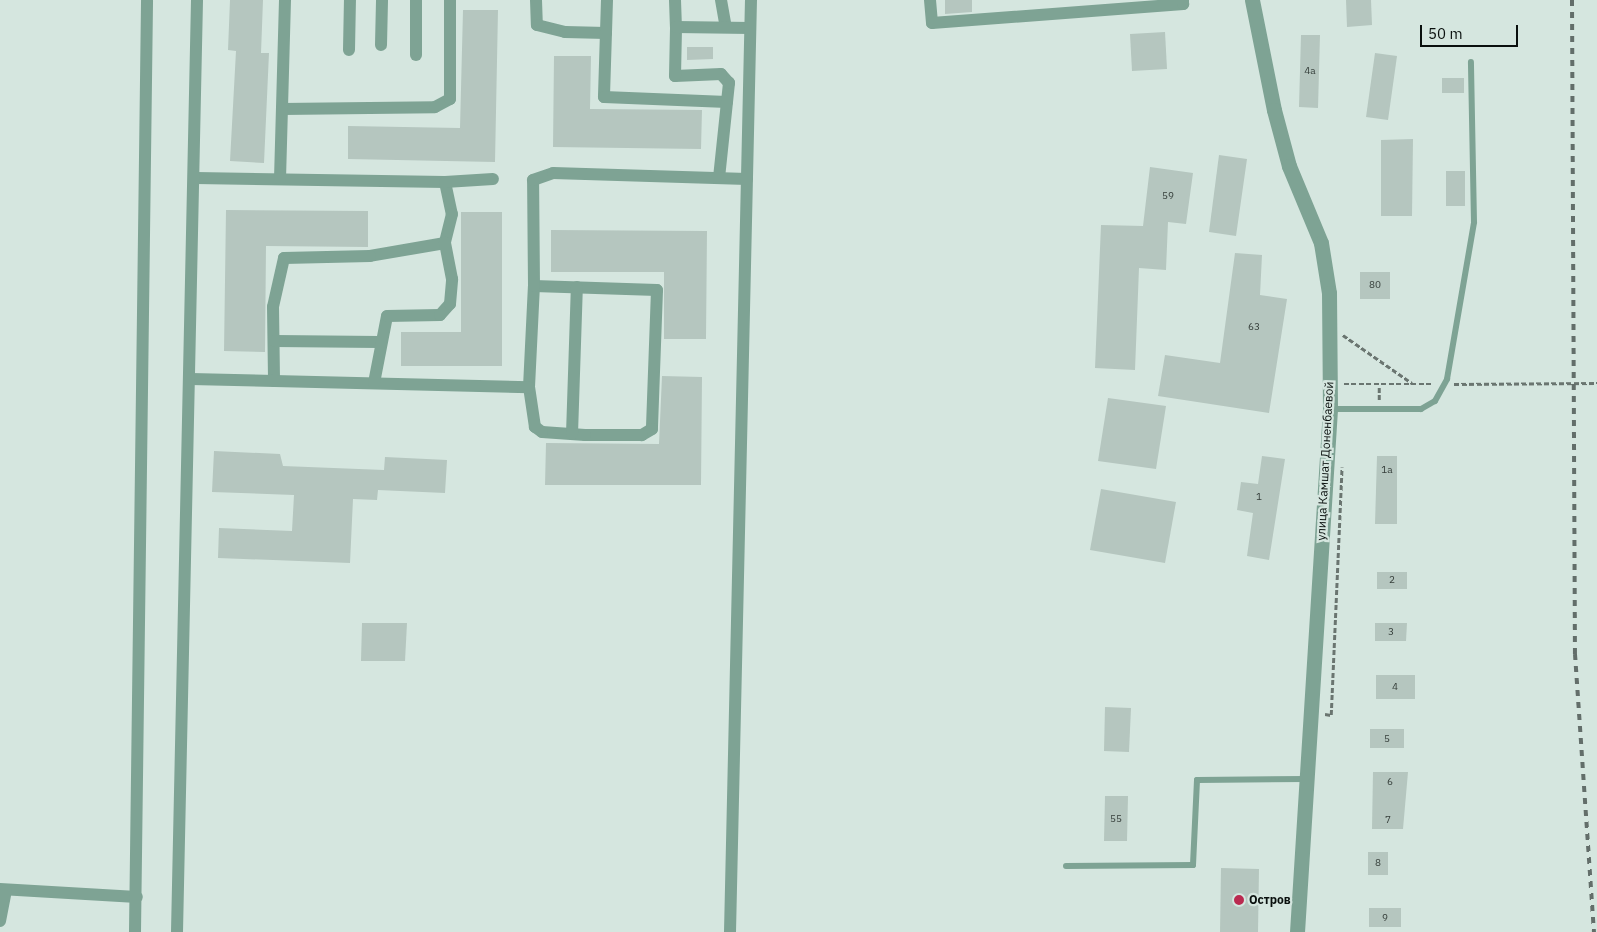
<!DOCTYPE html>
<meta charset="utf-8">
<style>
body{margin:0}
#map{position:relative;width:1597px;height:932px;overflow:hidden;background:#d5e6df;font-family:"IBM Plex Sans",sans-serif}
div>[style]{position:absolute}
.building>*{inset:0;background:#b5c6bf}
.path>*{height:2.5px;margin-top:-1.25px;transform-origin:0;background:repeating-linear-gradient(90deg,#6a7570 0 5px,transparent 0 7.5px)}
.service>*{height:6px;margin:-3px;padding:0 3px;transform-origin:3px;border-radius:3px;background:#7ea394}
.minor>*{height:12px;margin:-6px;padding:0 6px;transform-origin:6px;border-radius:6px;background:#7ea394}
.tertiary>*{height:15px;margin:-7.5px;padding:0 7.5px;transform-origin:7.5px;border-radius:7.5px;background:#7ea394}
.rail>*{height:4px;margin-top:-2px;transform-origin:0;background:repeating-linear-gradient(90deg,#636e6a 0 6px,transparent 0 12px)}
.dots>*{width:14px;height:14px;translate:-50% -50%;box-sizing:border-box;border:2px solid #d5e6df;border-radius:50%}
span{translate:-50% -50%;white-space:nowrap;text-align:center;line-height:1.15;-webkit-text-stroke:4.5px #d5e6df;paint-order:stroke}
.number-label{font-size:10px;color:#353e3a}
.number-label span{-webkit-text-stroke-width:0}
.street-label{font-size:12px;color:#0a100e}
.poi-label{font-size:12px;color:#0a100e;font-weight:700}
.left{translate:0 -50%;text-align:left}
.scale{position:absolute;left:1420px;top:25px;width:98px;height:22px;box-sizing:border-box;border:2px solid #0a100e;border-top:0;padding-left:6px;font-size:15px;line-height:18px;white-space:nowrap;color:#0a100e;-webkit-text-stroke:4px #d5e6df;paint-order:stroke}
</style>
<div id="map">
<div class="building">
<i style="clip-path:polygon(230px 0,263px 0,261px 53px,269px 53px,264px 163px,230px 161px,236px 51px,228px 50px)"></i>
<i style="clip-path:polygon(945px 0,972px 0,972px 12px,945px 14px)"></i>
<i style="clip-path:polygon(1346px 0,1371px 0,1372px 25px,1347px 27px)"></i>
<i style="clip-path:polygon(463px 10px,498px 10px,495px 162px,348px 159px,348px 126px,460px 128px)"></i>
<i style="clip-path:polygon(1165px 32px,1167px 69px,1132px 71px,1130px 34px)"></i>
<i style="clip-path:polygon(1301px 35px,1320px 35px,1318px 108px,1299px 107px)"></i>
<i style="clip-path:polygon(687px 47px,713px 47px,713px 59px,687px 60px)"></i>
<i style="clip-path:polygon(1375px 53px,1397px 56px,1388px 120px,1366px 117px)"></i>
<i style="clip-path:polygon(554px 56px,591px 56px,590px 109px,702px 110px,701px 149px,553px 147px)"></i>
<i style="clip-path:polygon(1442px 78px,1464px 78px,1464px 93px,1442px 93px)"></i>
<i style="clip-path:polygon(1413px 139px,1412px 216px,1381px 216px,1381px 140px)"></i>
<i style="clip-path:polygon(1219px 155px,1247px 159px,1236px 236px,1209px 232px)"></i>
<i style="clip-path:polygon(1150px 167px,1193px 173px,1186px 224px,1168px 222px,1166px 270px,1139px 268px,1135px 370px,1095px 368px,1101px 225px,1143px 226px)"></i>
<i style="clip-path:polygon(1446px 171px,1465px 171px,1465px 206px,1446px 206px)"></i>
<i style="clip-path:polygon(226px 210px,368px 211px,368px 247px,266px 246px,265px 352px,224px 351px)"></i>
<i style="clip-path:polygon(461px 212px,502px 212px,502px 366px,401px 366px,401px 332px,461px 332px)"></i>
<i style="clip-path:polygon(551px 230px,707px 231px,706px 339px,664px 339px,664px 272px,551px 272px)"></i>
<i style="clip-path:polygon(1235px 253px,1262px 255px,1260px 295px,1287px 299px,1269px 413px,1158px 396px,1165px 355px,1220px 363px)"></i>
<i style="clip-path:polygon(1360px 272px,1390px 272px,1390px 299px,1360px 299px)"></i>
<i style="clip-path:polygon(662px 376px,702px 377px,701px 485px,545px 485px,546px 443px,659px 444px)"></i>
<i style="clip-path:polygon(1108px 398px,1166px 406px,1156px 469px,1098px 461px)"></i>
<i style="clip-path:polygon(214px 451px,280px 454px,283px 466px,384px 470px,385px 457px,447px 460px,445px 493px,378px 490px,377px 500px,353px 499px,350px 563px,218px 558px,219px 528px,292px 531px,294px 495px,212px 492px)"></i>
<i style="clip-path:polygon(1262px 456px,1285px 459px,1269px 560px,1247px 556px,1253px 513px,1237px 510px,1241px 482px,1258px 484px)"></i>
<i style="clip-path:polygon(1377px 456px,1397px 456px,1397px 524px,1375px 524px)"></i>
<i style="clip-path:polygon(1101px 489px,1176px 502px,1165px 563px,1090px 550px)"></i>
<i style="clip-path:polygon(1377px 572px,1407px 572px,1407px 589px,1377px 589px)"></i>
<i style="clip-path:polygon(362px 623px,407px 623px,405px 661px,361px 661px)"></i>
<i style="clip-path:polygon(1375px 623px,1407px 623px,1406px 641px,1375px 641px)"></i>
<i style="clip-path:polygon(1376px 675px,1415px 675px,1415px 699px,1376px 699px)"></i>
<i style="clip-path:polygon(1105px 707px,1131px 708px,1129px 752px,1104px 751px)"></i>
<i style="clip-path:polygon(1370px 729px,1404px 729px,1404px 748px,1370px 748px)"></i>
<i style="clip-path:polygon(1373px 772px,1408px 772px,1403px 829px,1372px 829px)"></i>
<i style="clip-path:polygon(1105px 796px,1128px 796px,1127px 841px,1104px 841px)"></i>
<i style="clip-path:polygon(1368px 852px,1388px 852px,1388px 875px,1368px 875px)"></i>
<i style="clip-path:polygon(1221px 868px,1259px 869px,1258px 932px,1220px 932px)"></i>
<i style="clip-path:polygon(1369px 908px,1401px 908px,1401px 927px,1369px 927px)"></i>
</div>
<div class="path">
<i style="left:1343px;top:335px;width:84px;rotate:34.8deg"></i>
<i style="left:1344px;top:384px;width:89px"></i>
<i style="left:1454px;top:384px;width:143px;rotate:-0.4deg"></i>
<i style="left:1379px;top:400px;width:14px;rotate:-90deg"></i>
<i style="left:1325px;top:714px;width:6px;rotate:9deg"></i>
<i style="left:1331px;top:715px;width:248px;rotate:-87.5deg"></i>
</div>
<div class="service">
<i style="left:1331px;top:409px;width:90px"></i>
<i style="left:1421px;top:409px;width:16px;rotate:-30deg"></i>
<i style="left:1435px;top:401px;width:25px;rotate:-61deg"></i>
<i style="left:1447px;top:379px;width:159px;rotate:-80.2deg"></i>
<i style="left:1474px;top:222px;width:160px;rotate:-91.1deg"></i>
<i style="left:1066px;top:866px;width:127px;rotate:-0.5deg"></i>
<i style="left:1193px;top:865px;width:85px;rotate:-87.3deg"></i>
<i style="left:1197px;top:780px;width:108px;rotate:-0.5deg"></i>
</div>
<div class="minor">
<i style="left:416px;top:0;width:55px;rotate:90deg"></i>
<i style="left:536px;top:0;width:25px;rotate:88deg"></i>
<i style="left:537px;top:25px;width:29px;rotate:14deg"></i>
<i style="left:565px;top:32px;width:41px;rotate:1.4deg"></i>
<i style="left:607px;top:0;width:97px;rotate:91.8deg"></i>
<i style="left:604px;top:97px;width:123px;rotate:2.3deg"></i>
<i style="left:675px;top:0;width:27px;rotate:88deg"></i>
<i style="left:721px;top:0;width:27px;rotate:80deg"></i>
<i style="left:930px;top:0;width:23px;rotate:85deg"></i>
<i style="left:932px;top:23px;width:252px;rotate:-4.3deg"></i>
<i style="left:1183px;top:4px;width:4px;rotate:-90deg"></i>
<i style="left:381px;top:45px;width:45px;rotate:-88.7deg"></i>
<i style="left:349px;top:50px;width:50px;rotate:-88.9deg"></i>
<i style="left:282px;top:109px;width:153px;rotate:-0.7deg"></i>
<i style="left:435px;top:107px;width:17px;rotate:-28deg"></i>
<i style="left:450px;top:99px;width:99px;rotate:-90deg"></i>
<i style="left:196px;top:178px;width:249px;rotate:0.9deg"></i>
<i style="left:445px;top:182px;width:33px;rotate:78deg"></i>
<i style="left:452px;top:214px;width:30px;rotate:104deg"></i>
<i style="left:445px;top:243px;width:76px;rotate:170.2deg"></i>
<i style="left:370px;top:256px;width:86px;rotate:178.7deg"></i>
<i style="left:284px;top:258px;width:50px;rotate:102.7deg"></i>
<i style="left:273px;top:307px;width:74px;rotate:89.2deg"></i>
<i style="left:719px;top:178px;width:96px;rotate:-84deg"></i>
<i style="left:729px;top:83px;width:12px;rotate:-132deg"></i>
<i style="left:721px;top:74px;width:46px;rotate:177.5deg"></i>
<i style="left:675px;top:76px;width:49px;rotate:-88.8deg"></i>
<i style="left:676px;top:27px;width:74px;rotate:0.8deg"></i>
<i style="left:280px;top:179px;width:179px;rotate:-88.4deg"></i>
<i style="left:445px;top:182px;width:48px;rotate:-3.6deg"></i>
<i style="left:534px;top:286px;width:123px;rotate:1.9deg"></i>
<i style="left:657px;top:290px;width:139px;rotate:92.1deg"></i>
<i style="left:652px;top:429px;width:12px;rotate:149deg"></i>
<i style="left:642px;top:435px;width:57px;rotate:180deg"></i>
<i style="left:585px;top:435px;width:43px;rotate:-176deg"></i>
<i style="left:542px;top:432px;width:9px;rotate:-144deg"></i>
<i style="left:535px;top:427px;width:40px;rotate:-98.5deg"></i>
<i style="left:529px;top:387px;width:101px;rotate:-87.2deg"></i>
<i style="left:534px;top:286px;width:106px;rotate:-90.5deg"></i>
<i style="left:533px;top:180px;width:21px;rotate:-19deg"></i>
<i style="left:553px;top:173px;width:194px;rotate:1.8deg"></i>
<i style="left:275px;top:341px;width:104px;rotate:0.6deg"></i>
<i style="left:191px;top:379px;width:338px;rotate:1.4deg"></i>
<i style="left:374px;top:383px;width:68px;rotate:-79deg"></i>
<i style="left:387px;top:316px;width:53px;rotate:-1.1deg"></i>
<i style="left:440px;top:315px;width:15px;rotate:-48deg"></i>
<i style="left:450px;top:304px;width:25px;rotate:-85deg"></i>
<i style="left:452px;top:279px;width:37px;rotate:-101deg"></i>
<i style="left:572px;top:434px;width:147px;rotate:-88.1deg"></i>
<i style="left:0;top:889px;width:137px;rotate:3.3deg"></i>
<i style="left:0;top:921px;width:31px;rotate:-79deg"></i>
<i style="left:135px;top:932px;width:932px;rotate:-89.26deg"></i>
<i style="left:177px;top:932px;width:932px;rotate:-88.77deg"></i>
<i style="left:730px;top:932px;width:932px;rotate:-88.71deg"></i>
</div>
<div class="tertiary">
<i style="left:1252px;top:0;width:112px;rotate:78.7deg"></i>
<i style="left:1274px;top:110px;width:58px;rotate:75deg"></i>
<i style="left:1289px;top:166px;width:83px;rotate:67.4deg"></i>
<i style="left:1321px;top:243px;width:51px;rotate:80.9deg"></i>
<i style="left:1329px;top:293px;width:116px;rotate:89.5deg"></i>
<i style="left:1330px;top:409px;width:524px;rotate:93.61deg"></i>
</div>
<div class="rail">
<i style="left:1572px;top:0;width:654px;rotate:89.74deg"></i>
<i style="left:1575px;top:654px;width:279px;rotate:86.1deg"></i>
</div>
<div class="dots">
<i style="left:1239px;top:900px;background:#ba2a50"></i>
</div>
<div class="number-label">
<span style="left:1310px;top:71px">4а</span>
<span style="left:1168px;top:196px">59</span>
<span style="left:1375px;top:285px">80</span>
<span style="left:1254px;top:327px">63</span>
<span style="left:1387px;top:470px">1а</span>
<span style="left:1259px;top:497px">1</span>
<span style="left:1392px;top:580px">2</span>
<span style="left:1391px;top:632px">3</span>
<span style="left:1395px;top:687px">4</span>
<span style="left:1387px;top:739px">5</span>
<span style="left:1390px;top:782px">6</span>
<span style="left:1116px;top:819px">55</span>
<span style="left:1388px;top:820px">7</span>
<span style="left:1378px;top:863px">8</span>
<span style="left:1385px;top:918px">9</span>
</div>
<div class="street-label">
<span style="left:1325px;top:461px;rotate:-87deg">улица Камшат Доненбаевой</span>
</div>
<div class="poi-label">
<span class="left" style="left:1249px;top:900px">Остров</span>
</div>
<div class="scale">50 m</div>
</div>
